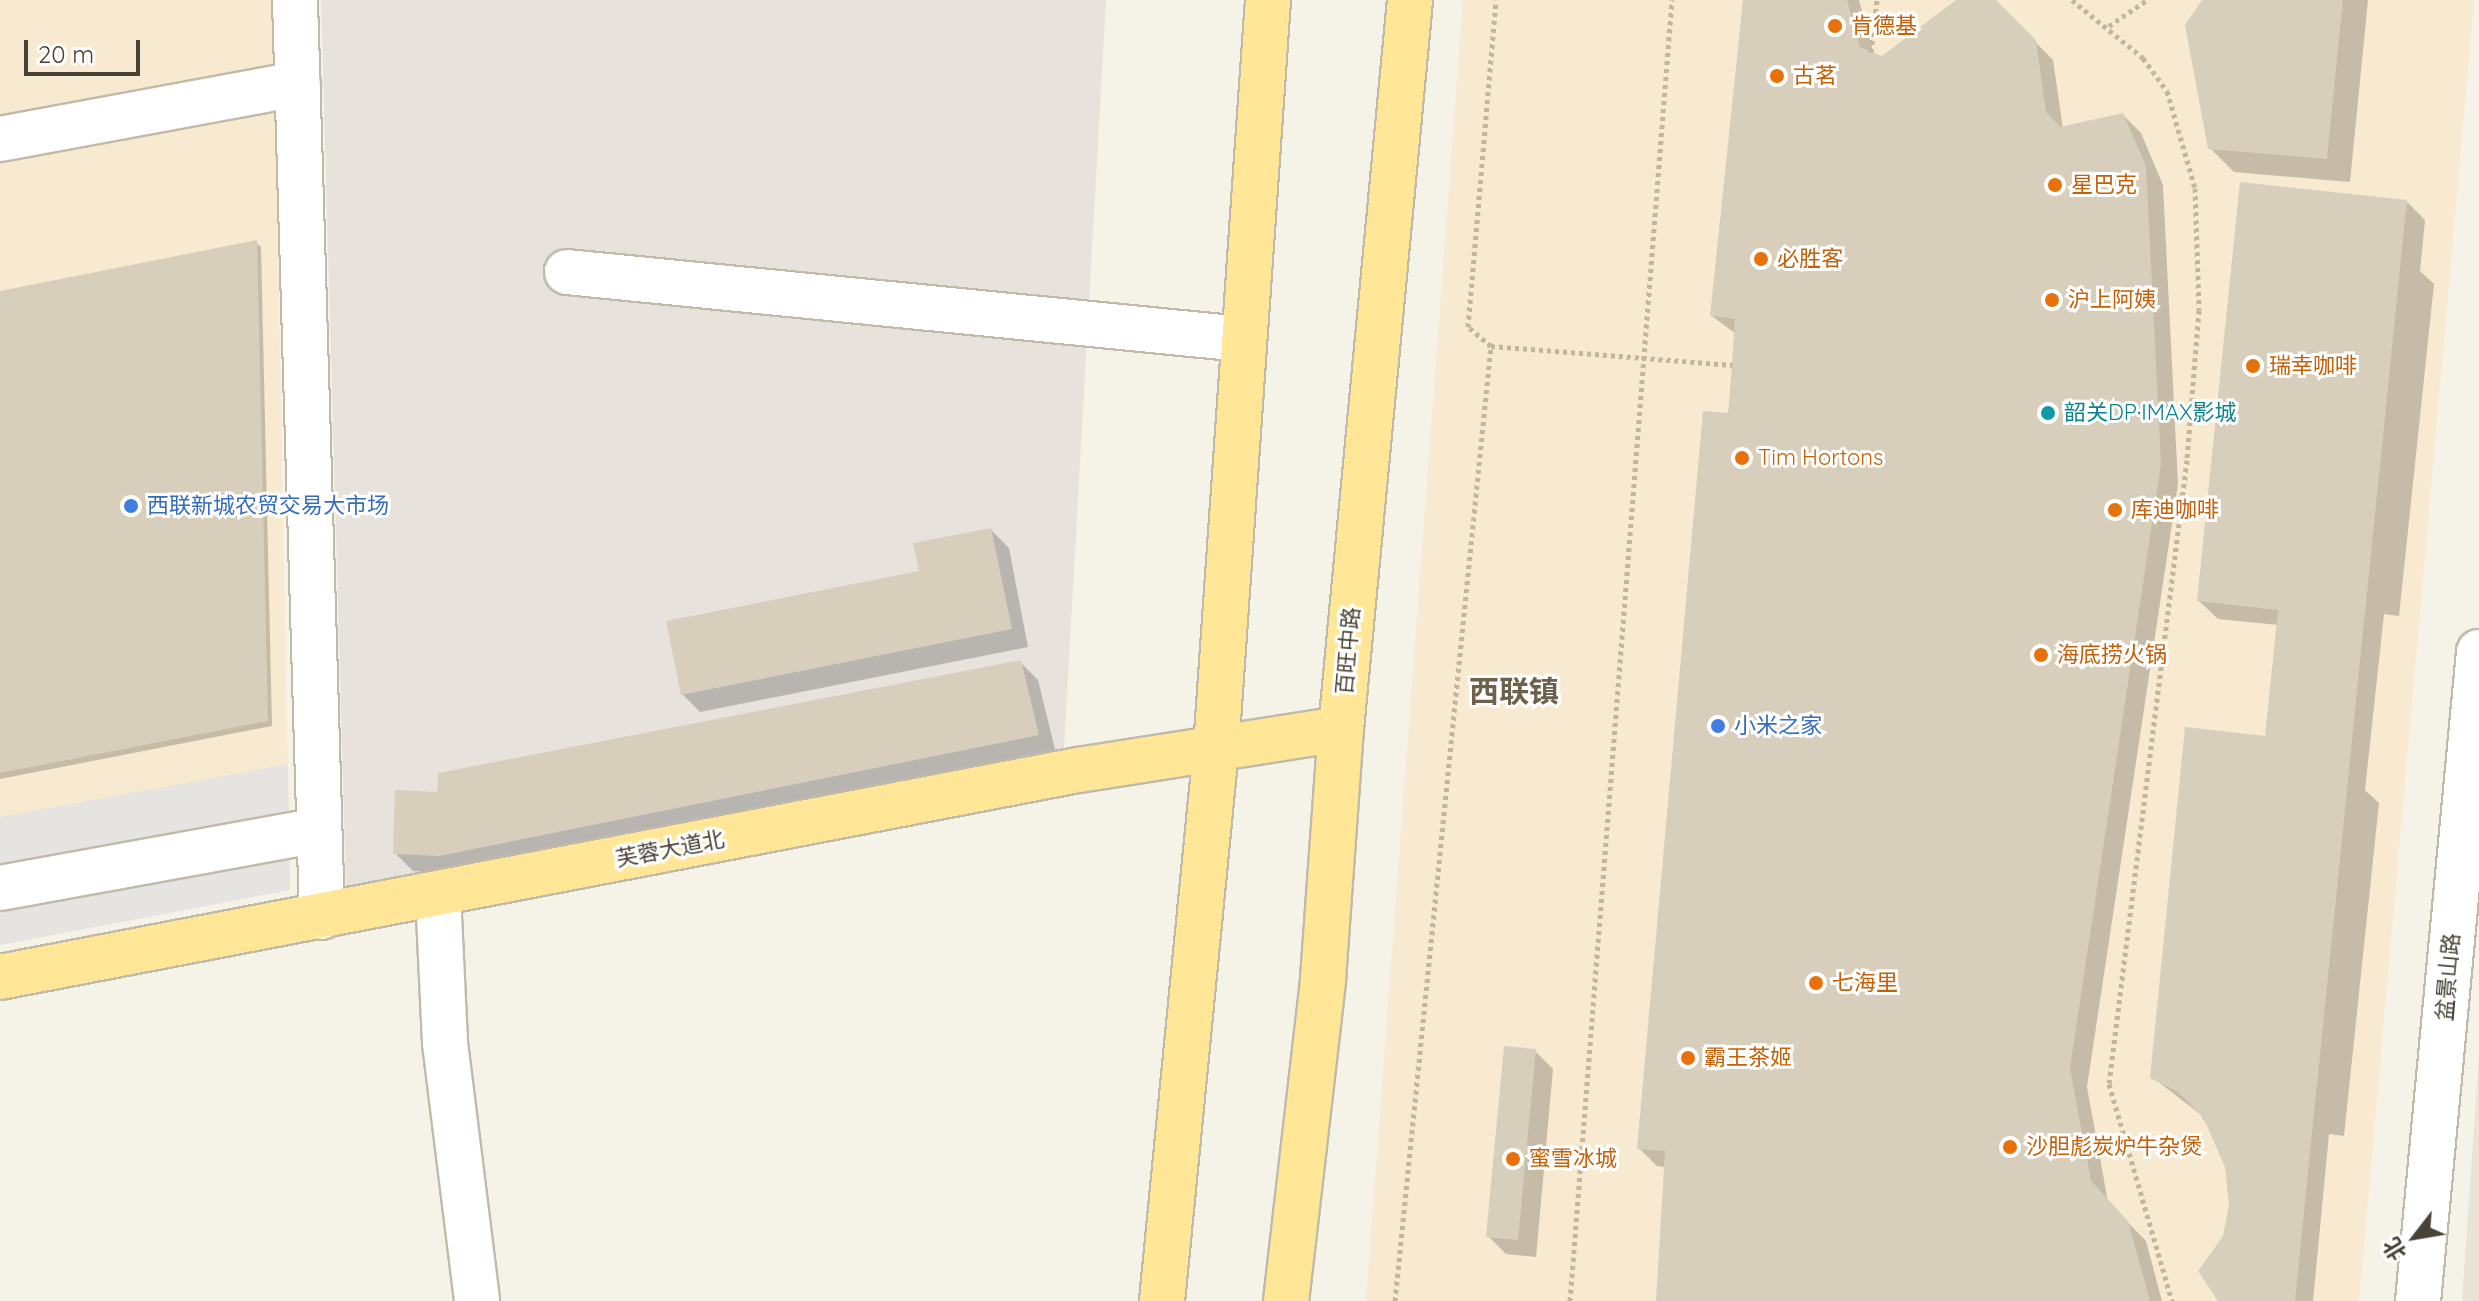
<!DOCTYPE html>
<meta charset="utf-8">
<style>
body{margin:0}
#map{position:relative;width:2479px;height:1301px;overflow:hidden;background:#f5f2e8;font-family:Quicksand,"Noto Sans SC",sans-serif}
div>[style]{position:absolute}
.residential>*{inset:0;background:#e9e4d5}
.commercial>*{inset:0;background:#f8ead1}
.industrial>*{inset:0;background:#e7e3dc}
.parking>*{inset:0;background:#e6e4e0}
.shadow>*{inset:0;background:#0003}
.building>*{inset:0;background:#d8cebc}
.path>*{height:5px;margin-top:-2.5px;transform-origin:0;background:repeating-linear-gradient(90deg,#c4b799 0 4px,transparent 0 8px)}
.roads{filter:drop-shadow(2px 0 #c1baa9) drop-shadow(-2px 0 #c1baa9) drop-shadow(0 2px #c1baa9) drop-shadow(0 -2px #c1baa9)}
.minor>*{height:44px;margin:-22px;padding:0 22px;transform-origin:22px;border-radius:22px;background:#fff}
.major>*{height:44px;margin:-22px;padding:0 22px;transform-origin:22px;border-radius:22px;background:#ffe797}
.dots>*{width:22px;height:22px;translate:-50% -50%;box-sizing:border-box;border:4px solid #fff;border-radius:50%}
span{translate:-50% -50%;white-space:nowrap;text-align:center;line-height:1.15;-webkit-text-stroke:6px #fff;paint-order:stroke}
.food-label{font-size:22px;color:#c56008}
.left{translate:0 -50%;text-align:left}
.culture-label{font-size:22px;color:#0d838f}
.shop-label{font-size:22px;color:#366cbe}
.street-label{font-size:22px;color:#494236}
.district-label{font-size:30px;color:#6d614c;font-weight:700}
.north{position:absolute;left:2375px;top:1197px;width:80px;height:80px;-webkit-text-stroke:6px #fff;paint-order:stroke;rotate:239deg;font-size:22px;font-weight:700;line-height:32px;text-align:center;color:#494236}
.north::after{content:'';display:block;margin:auto;width:28px;height:36px;background:#494236;clip-path:polygon(50% 0,100% 100%,50% 72%,0 100%)}
.scale{position:absolute;left:24px;top:40px;width:116px;height:36px;box-sizing:border-box;border:4px solid #494236;border-top:0;padding-left:10px;font-size:24px;line-height:28px;white-space:nowrap;color:#494236;-webkit-text-stroke:6px #fff;paint-order:stroke}
</style>
<div id="map">
<div class="residential">
<i style="clip-path:polygon(2479px 1054px,2479px 1301px,2462px 1301px)"></i>
</div>
<div class="commercial">
<i style="clip-path:polygon(0 0,273px 0,290px 890px,0 945px)"></i>
<i style="clip-path:polygon(1463px 0,2474px 0,2359px 1301px,1366px 1301px)"></i>
</div>
<div class="industrial">
<i style="clip-path:polygon(321px 0,1106px 0,1064px 748px,346px 887px)"></i>
</div>
<div class="parking">
<i style="clip-path:polygon(288px 764px,290px 890px,0 945px,0 817px)"></i>
</div>
<div class="shadow">
<i style="clip-path:polygon(1745px 0,1859px 0,1874px 55px,1882px 58px,1960px 0,1994px 0,2053px 60px,2063px 129px,2123px 115px,2141px 133px,2163px 185px,2178px 484px,2087px 1087px,2108px 1202px,2146px 1241px,2162px 1301px,1658px 1301px,1666px 1167px,1657px 1166px,1639px 1148px,1729px 416px,1736px 334px,1712px 316px)"></i>
<i style="clip-path:polygon(2205px 0,2368px 0,2350px 182px,2234px 172px,2210px 148px)"></i>
<i style="clip-path:polygon(2407px 202px,2425px 220px,2420px 271px,2434px 284px,2399px 616px,2384px 614px,2365px 790px,2379px 803px,2344px 1136px,2329px 1134px,2313px 1301px,2220px 1301px,2219px 1250px,2228px 1222px,2231px 1185px,2222px 1149px,2200px 1114px,2152px 1077px,2267px 738px,2279px 625px,2218px 619px,2199px 601px)"></i>
<i style="clip-path:polygon(256px 242px,261px 247px,272px 726px,0 779px,0 293px)"></i>
<i style="clip-path:polygon(991px 530px,1009px 548px,1028px 647px,700px 712px,682px 694px,921px 573px)"></i>
<i style="clip-path:polygon(1020px 662px,1038px 680px,1056px 753px,458px 874px,413px 871px,395px 853px,439px 794px)"></i>
<i style="clip-path:polygon(1535px 1051px,1553px 1069px,1536px 1257px,1506px 1254px,1488px 1236px)"></i>
</div>
<div class="building">
<i style="clip-path:polygon(1743px 0,1847px 0,1860px 47px,1882px 56px,1956px 0,1996px 0,2036px 40px,2046px 112px,2060px 127px,2123px 113px,2146px 166px,2161px 464px,2070px 1068px,2091px 1181px,2128px 1221px,2150px 1301px,1656px 1301px,1665px 1151px,1637px 1149px,1703px 411px,1728px 413px,1732px 365px,1735px 319px,1710px 316px)"></i>
<i style="clip-path:polygon(2202px 0,2343px 0,2327px 159px,2208px 149px,2185px 25px)"></i>
<i style="clip-path:polygon(2240px 182px,2407px 200px,2295px 1301px,2218px 1301px,2198px 1271px,2223px 1236px,2229px 1205px,2225px 1167px,2203px 1117px,2178px 1092px,2150px 1078px,2185px 727px,2265px 736px,2278px 610px,2197px 601px)"></i>
<i style="clip-path:polygon(257px 240px,268px 721px,0 773px,0 291px)"></i>
<i style="clip-path:polygon(991px 528px,1012px 629px,681px 695px,666px 621px,919px 571px,913px 543px)"></i>
<i style="clip-path:polygon(1021px 660px,1039px 735px,439px 856px,393px 854px,395px 790px,437px 792px,438px 773px)"></i>
<i style="clip-path:polygon(1504px 1046px,1536px 1049px,1518px 1240px,1486px 1237px)"></i>
</div>
<div class="path">
<i style="left:2072px;top:0;width:92px;rotate:39.2deg"></i>
<i style="left:2143px;top:58px;width:41px;rotate:54deg"></i>
<i style="left:2167px;top:91px;width:101px;rotate:73.9deg"></i>
<i style="left:2195px;top:188px;width:122px;rotate:88.1deg"></i>
<i style="left:2199px;top:310px;width:150px;rotate:94.6deg"></i>
<i style="left:2187px;top:460px;width:629px;rotate:97.13deg"></i>
<i style="left:2109px;top:1084px;width:226px;rotate:73.8deg"></i>
<i style="left:2109px;top:26px;width:46px;rotate:-34.4deg"></i>
<i style="left:1871px;top:52px;width:52px;rotate:-83.4deg"></i>
<i style="left:1491px;top:346px;width:242px;rotate:4.5deg"></i>
<i style="left:1395px;top:1301px;width:960px;rotate:-84.26deg"></i>
<i style="left:1491px;top:346px;width:30px;rotate:-140deg"></i>
<i style="left:1468px;top:327px;width:328px;rotate:-85.1deg"></i>
<i style="left:1570px;top:1301px;width:1305px;rotate:-85.52deg"></i>
</div>
<div class="roads">
<div class="minor">
<i style="left:295px;top:0;width:917px;rotate:88.31deg"></i>
<i style="left:0;top:139px;width:303px;rotate:-10.5deg"></i>
<i style="left:567px;top:272px;width:678px;rotate:5.67deg"></i>
<i style="left:0;top:888px;width:324px;rotate:-10.3deg"></i>
<i style="left:438px;top:894px;width:149px;rotate:87.3deg"></i>
<i style="left:445px;top:1043px;width:260px;rotate:82.9deg"></i>
<i style="left:2418px;top:1301px;width:652px;rotate:-84.63deg"></i>
</div>
<div class="major">
<i style="left:0;top:977px;width:1098px;rotate:-10.87deg"></i>
<i style="left:1078px;top:770px;width:266px;rotate:-8.9deg"></i>
<i style="left:1162px;top:1301px;width:555px;rotate:-84.41deg"></i>
<i style="left:1216px;top:749px;width:751px;rotate:-86.03deg"></i>
<i style="left:1286px;top:1301px;width:324px;rotate:-83.4deg"></i>
<i style="left:1323px;top:979px;width:251px;rotate:-85.9deg"></i>
<i style="left:1341px;top:729px;width:732px;rotate:-84.59deg"></i>
</div>
</div>
<div class="dots">
<i style="left:1835px;top:26px;background:#e8710a"></i>
<i style="left:1777px;top:76px;background:#e8710a"></i>
<i style="left:2055px;top:185px;background:#e8710a"></i>
<i style="left:1761px;top:259px;background:#e8710a"></i>
<i style="left:2052px;top:300px;background:#e8710a"></i>
<i style="left:2253px;top:366px;background:#e8710a"></i>
<i style="left:2048px;top:413px;background:#0f9aa8"></i>
<i style="left:1742px;top:458px;background:#e8710a"></i>
<i style="left:131px;top:506px;background:#3f7fe0"></i>
<i style="left:2115px;top:510px;background:#e8710a"></i>
<i style="left:2041px;top:655px;background:#e8710a"></i>
<i style="left:1718px;top:726px;background:#3f7fe0"></i>
<i style="left:1816px;top:983px;background:#e8710a"></i>
<i style="left:1688px;top:1058px;background:#e8710a"></i>
<i style="left:2010px;top:1147px;background:#e8710a"></i>
<i style="left:1513px;top:1159px;background:#e8710a"></i>
</div>
<div class="food-label">
<span class="left" style="left:1851px;top:26px">肯德基</span>
<span class="left" style="left:1793px;top:76px">古茗</span>
<span class="left" style="left:2071px;top:185px">星巴克</span>
<span class="left" style="left:1777px;top:259px">必胜客</span>
<span class="left" style="left:2068px;top:300px">沪上阿姨</span>
<span class="left" style="left:2269px;top:366px">瑞幸咖啡</span>
<span class="left" style="left:1758px;top:458px">Tim Hortons</span>
<span class="left" style="left:2131px;top:510px">库迪咖啡</span>
<span class="left" style="left:2057px;top:655px">海底捞火锅</span>
<span class="left" style="left:1832px;top:983px">七海里</span>
<span class="left" style="left:1704px;top:1058px">霸王茶姬</span>
<span class="left" style="left:2026px;top:1147px">沙胆彪炭炉牛杂煲</span>
<span class="left" style="left:1529px;top:1159px">蜜雪冰城</span>
</div>
<div class="culture-label">
<span class="left" style="left:2064px;top:413px">韶关DP·IMAX影城</span>
</div>
<div class="shop-label">
<span class="left" style="left:147px;top:506px">西联新城农贸交易大市场</span>
<span class="left" style="left:1734px;top:726px">小米之家</span>
</div>
<div class="street-label">
<span style="left:1348px;top:651px;rotate:-85deg">百旺中路</span>
<span style="left:670px;top:849px;rotate:-11deg">芙蓉大道北</span>
<span style="left:2448px;top:977px;rotate:-85deg">盆景山路</span>
</div>
<div class="district-label">
<span style="left:1514px;top:691px">西联镇</span>
</div>
<div class="north">北</div>
<div class="scale">20 m</div>
</div>
